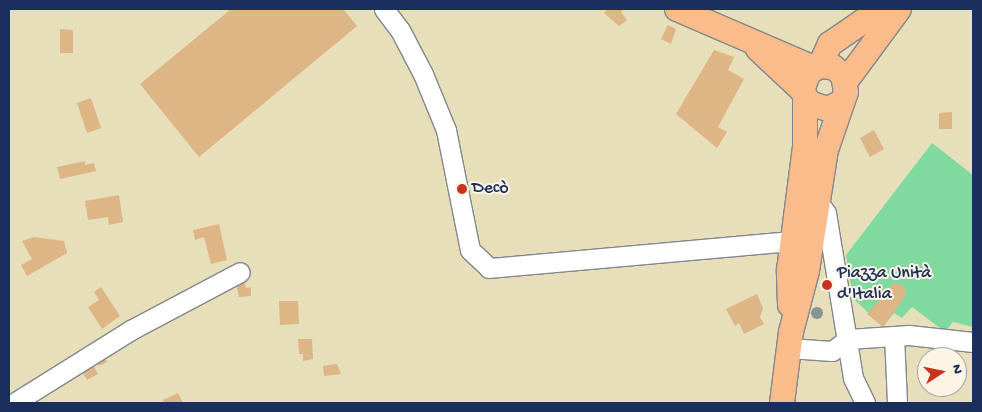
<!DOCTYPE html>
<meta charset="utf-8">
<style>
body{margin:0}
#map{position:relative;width:982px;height:412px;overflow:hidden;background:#e7dfb9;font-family:"Gochi Hand",sans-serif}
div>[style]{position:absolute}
.green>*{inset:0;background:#80daa0}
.building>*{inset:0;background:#deb584}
.roads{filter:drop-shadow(1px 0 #81878c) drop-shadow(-1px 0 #81878c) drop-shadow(0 1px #81878c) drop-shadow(0 -1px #81878c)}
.minor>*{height:19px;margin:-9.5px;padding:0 9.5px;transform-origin:9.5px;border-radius:9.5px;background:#fff}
.major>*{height:24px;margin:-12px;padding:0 12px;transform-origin:12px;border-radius:12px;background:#fabc8b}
.trees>*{width:12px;height:12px;margin:-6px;border-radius:50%;background:#859690}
.dots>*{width:14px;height:14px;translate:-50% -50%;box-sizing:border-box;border:2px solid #fcf5e5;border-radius:50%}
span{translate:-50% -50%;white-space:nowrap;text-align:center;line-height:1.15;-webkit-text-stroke:4px #fcf5e5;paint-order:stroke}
.poi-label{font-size:18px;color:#1b2f5e}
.left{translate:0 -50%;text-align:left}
.frame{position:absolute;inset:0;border:10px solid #1b2f5e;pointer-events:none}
.north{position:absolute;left:917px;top:347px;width:50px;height:50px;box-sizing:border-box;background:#fcf5e5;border:1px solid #a2a6af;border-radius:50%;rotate:79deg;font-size:14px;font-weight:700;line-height:20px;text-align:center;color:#1b2f5e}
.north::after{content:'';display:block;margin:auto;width:18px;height:22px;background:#c8321e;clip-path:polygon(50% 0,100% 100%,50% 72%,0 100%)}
</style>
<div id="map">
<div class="green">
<i style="clip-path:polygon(932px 143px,973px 175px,973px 327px,953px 322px,945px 332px,912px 307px,902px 318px,894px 313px,883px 327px,853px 298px,846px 255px)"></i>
</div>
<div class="building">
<i style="clip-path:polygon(231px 9px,343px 9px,357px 26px,199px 157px,140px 84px)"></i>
<i style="clip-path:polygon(608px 9px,623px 9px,621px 12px,627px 20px,619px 26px,604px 13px)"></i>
<i style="clip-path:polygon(668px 25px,676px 29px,671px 44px,661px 39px)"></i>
<i style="clip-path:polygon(60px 29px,73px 30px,73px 53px,60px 53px)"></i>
<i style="clip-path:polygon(714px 50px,734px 57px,728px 70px,744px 79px,718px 127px,727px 132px,717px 148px,676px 114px)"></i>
<i style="clip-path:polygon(91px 98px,101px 128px,87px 133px,77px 103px)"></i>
<i style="clip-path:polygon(952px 112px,952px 129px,939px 129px,939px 113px)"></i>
<i style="clip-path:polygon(874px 130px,884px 149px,870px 157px,860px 138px)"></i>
<i style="clip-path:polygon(85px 161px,85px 165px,94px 163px,96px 171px,60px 179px,57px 167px)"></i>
<i style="clip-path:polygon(119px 195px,123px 222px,109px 225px,108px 217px,88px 220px,85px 201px)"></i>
<i style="clip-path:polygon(219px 224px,227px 260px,211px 264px,204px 237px,195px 240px,193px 230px)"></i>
<i style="clip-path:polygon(34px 237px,64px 241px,67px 253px,27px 276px,21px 265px,32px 259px,22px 241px)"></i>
<i style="clip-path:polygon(244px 280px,246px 288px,251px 287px,251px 296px,239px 297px,236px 284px)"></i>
<i style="clip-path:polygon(894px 283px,904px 286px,906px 295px,883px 327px,867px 314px)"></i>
<i style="clip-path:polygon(101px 287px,120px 316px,102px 329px,88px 307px,99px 300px,94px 292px)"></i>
<i style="clip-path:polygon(757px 294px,763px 308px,760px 317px,764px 324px,744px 334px,739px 323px,735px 326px,726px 309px)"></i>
<i style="clip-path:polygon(279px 301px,298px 301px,299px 324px,280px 325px)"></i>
<i style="clip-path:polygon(298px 339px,312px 339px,313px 359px,303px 361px,303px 354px,299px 354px)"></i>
<i style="clip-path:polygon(104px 356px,107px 362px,99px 366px,96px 360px)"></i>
<i style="clip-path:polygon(92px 363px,98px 374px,87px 380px,81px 369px)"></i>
<i style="clip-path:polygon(337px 364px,341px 374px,324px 376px,323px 366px)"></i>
<i style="clip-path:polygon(178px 393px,183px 403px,165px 403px,163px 400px)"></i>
</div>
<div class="roads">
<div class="minor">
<i style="left:384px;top:9px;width:26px;rotate:53deg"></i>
<i style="left:400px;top:30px;width:50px;rotate:62.4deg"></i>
<i style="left:423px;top:74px;width:61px;rotate:67.7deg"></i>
<i style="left:446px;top:130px;width:122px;rotate:78.7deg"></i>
<i style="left:470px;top:250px;width:26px;rotate:43deg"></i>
<i style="left:489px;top:268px;width:305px;rotate:-5.1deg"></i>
<i style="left:816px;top:199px;width:17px;rotate:54deg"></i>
<i style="left:826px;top:213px;width:167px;rotate:80.7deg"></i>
<i style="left:853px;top:378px;width:28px;rotate:64deg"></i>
<i style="left:894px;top:336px;width:67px;rotate:87.4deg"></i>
<i style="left:789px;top:348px;width:43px;rotate:4deg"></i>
<i style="left:832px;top:351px;width:20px;rotate:-37deg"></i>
<i style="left:848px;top:339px;width:61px;rotate:-3.8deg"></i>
<i style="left:909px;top:335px;width:64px;rotate:6.2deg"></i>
<i style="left:14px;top:403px;width:138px;rotate:-32deg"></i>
<i style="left:131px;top:330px;width:123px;rotate:-28deg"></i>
</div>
<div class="major">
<i style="left:677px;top:9px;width:149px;rotate:23.3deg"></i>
<i style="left:758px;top:49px;width:60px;rotate:43deg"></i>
<i style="left:820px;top:66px;width:24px;rotate:-66deg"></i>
<i style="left:830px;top:44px;width:62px;rotate:-34.5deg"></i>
<i style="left:846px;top:81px;width:89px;rotate:-53.6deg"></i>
<i style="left:790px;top:305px;width:35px;rotate:-92deg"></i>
<i style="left:789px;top:270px;width:125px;rotate:-82.6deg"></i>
<i style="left:805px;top:146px;width:48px;rotate:-90deg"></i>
<i style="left:782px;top:403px;width:72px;rotate:-82.8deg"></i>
<i style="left:791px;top:332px;width:63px;rotate:-75.3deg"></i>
<i style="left:807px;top:271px;width:122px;rotate:-81.1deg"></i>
<i style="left:826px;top:150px;width:61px;rotate:-71deg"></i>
<i style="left:846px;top:92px;width:17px;rotate:-100deg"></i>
<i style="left:843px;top:75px;width:13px;rotate:-141deg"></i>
<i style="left:833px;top:67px;width:13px;rotate:-176deg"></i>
<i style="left:820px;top:66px;width:13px;rotate:151deg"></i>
<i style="left:809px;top:72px;width:19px;rotate:111deg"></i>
<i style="left:802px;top:90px;width:15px;rotate:62deg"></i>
<i style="left:809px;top:103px;width:20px;rotate:18deg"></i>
<i style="left:828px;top:109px;width:13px;rotate:-27deg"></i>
</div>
</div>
<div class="trees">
<i style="left:817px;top:313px"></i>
</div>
<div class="dots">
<i style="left:462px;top:189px;background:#c8321e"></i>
<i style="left:827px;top:285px;background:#c8321e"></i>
</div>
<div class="poi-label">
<span class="left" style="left:472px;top:189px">Decò</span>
<span class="left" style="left:837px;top:285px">Piazza Unità<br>d'Italia</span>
</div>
<div class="frame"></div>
<div class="north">N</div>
</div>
